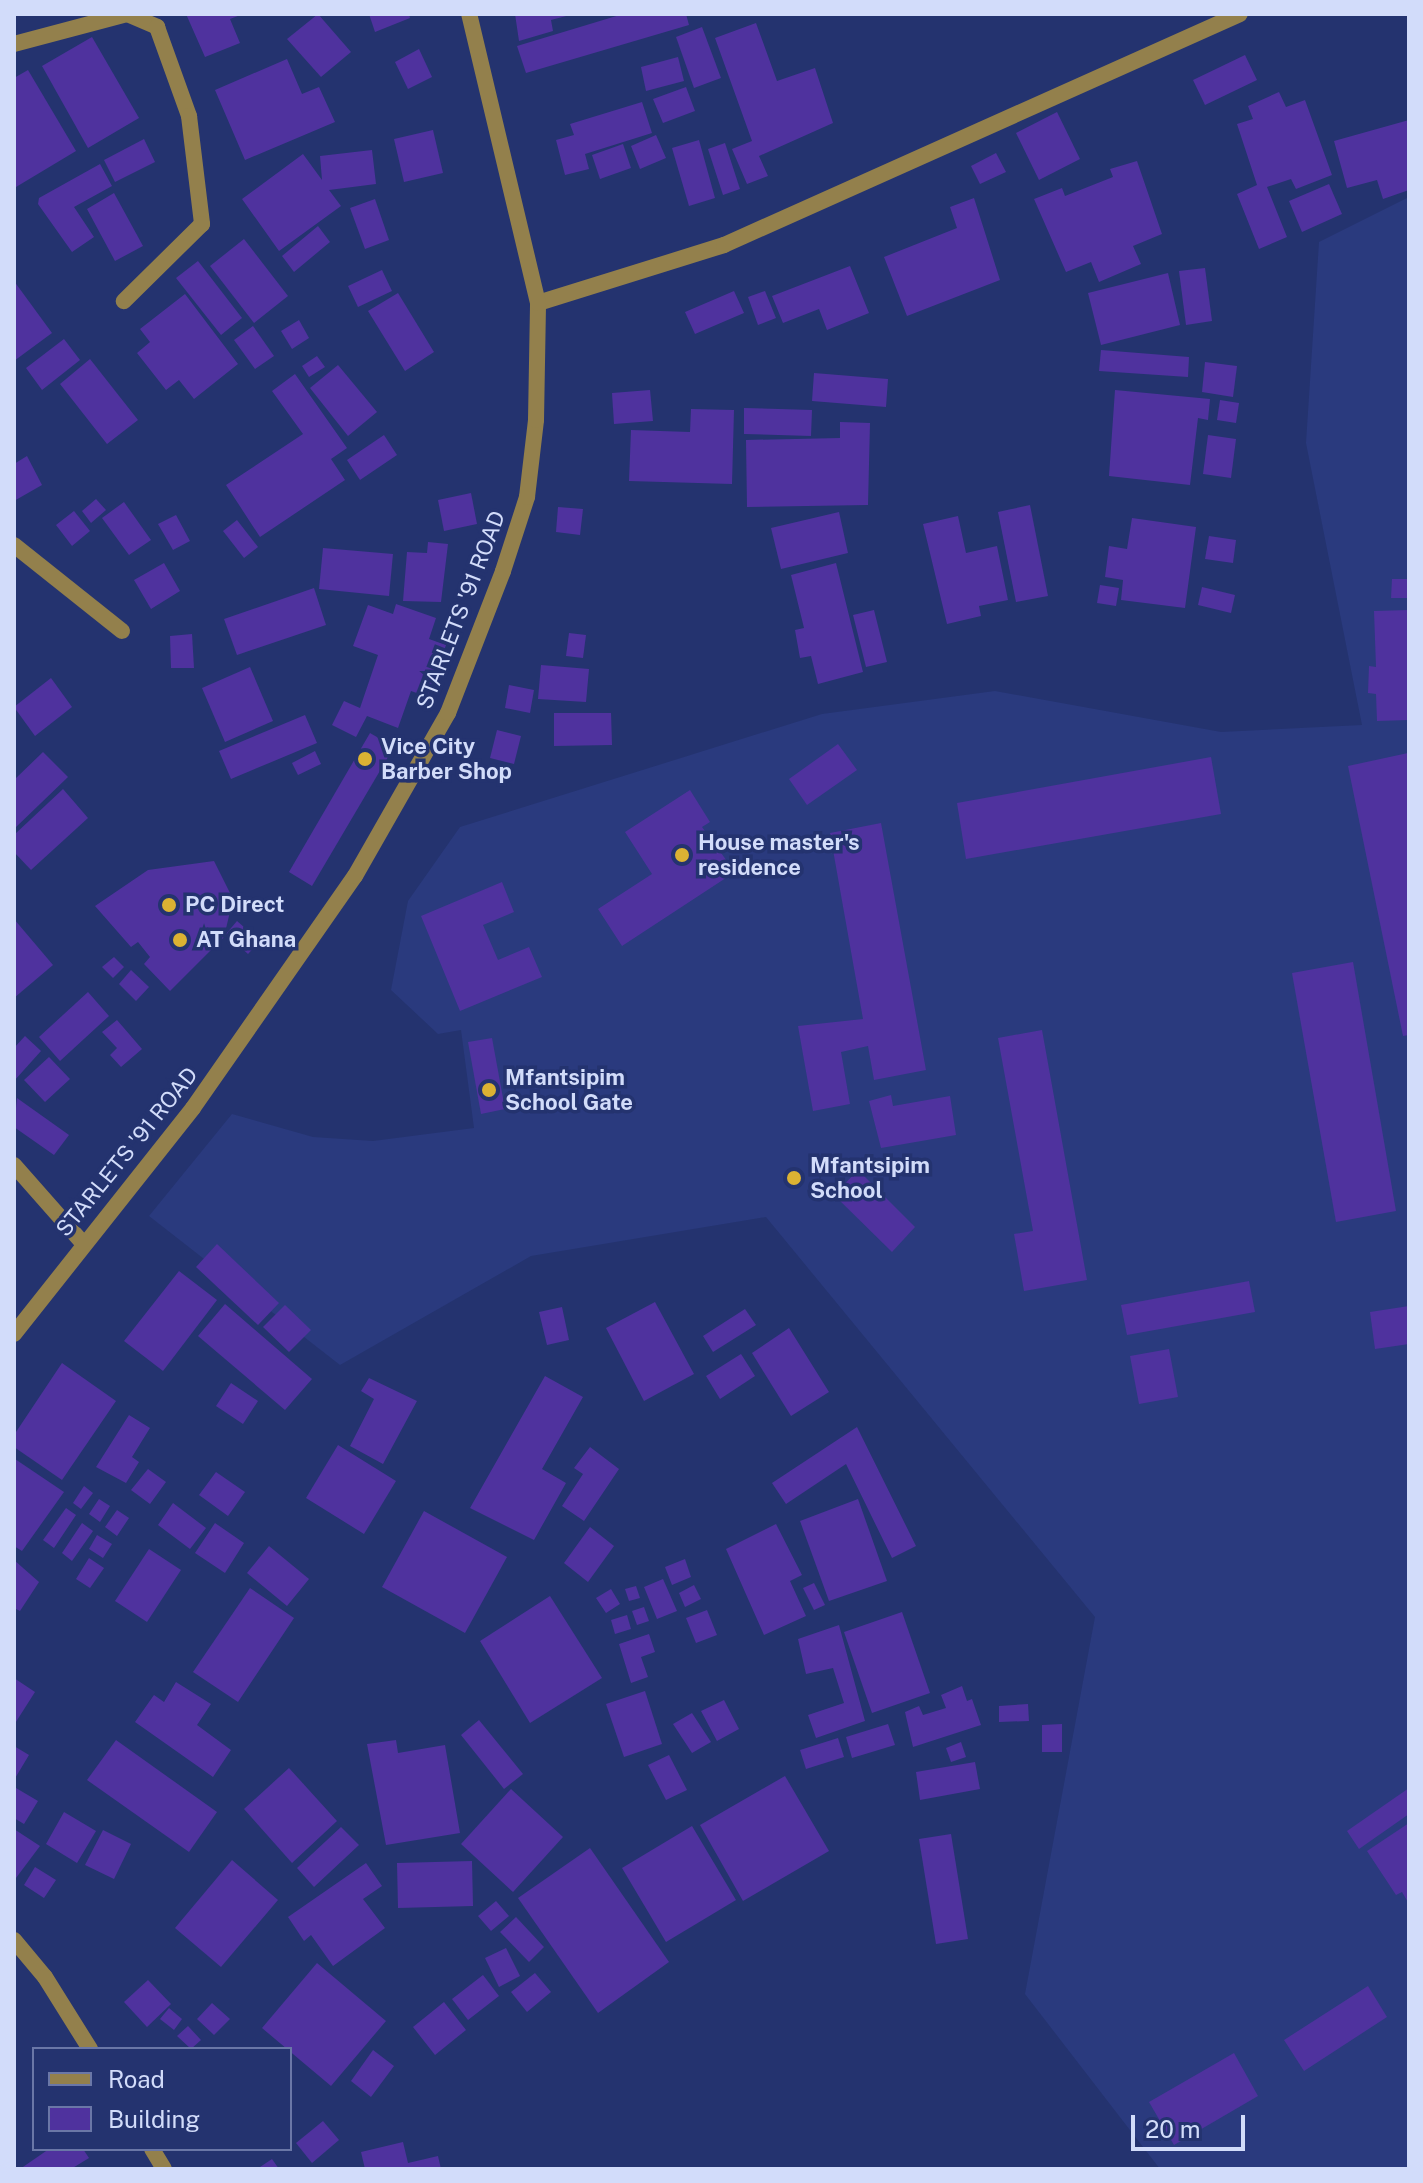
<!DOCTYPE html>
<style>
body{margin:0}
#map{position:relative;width:1423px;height:2183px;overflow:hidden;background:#24336f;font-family:"Public Sans",sans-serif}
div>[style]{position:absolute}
.built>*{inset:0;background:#2a3a7e}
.building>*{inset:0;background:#4f329e}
.minor>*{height:16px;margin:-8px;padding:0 8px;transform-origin:8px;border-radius:8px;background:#93804c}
.tertiary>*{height:16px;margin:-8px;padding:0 8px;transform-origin:8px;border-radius:8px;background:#93804c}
.dots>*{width:22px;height:22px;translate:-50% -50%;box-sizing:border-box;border:4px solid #24336f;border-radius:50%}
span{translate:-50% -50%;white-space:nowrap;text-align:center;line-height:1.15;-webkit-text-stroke:7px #24336f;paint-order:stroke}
.street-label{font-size:22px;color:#d2dcfa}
.poi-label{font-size:22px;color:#d2dcfa;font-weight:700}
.left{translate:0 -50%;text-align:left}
.frame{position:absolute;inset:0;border:16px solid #d2dcfa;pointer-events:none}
.legend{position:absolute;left:32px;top:2047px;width:260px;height:104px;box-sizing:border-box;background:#24336f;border:2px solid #6a77a7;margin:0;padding:10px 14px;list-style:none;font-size:24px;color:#d2dcfa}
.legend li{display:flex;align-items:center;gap:16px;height:40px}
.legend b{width:40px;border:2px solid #6a77a7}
.scale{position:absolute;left:1131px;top:2115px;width:114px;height:36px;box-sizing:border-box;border:4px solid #d2dcfa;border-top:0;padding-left:10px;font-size:24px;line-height:28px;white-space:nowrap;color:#d2dcfa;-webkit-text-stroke:6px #24336f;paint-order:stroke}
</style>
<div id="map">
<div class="built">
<i style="clip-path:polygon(1409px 197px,1409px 2169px,1160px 2169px,1025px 1994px,1095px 1617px,766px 1217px,531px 1256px,340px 1365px,149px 1216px,232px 1114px,313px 1137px,373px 1141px,474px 1128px,461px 1030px,438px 1034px,391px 990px,408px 901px,460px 827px,822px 714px,995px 691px,1221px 732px,1362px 725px,1306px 443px,1319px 242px)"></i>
</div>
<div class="building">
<i style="clip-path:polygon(186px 14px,243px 14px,230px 19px,240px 43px,205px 57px)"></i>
<i style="clip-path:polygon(318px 14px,351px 52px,321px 77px,287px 39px)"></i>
<i style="clip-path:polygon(369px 14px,409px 14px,410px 18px,375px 32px)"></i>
<i style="clip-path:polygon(515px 14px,570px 14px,570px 15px,551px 20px,553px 31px,519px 41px)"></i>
<i style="clip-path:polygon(623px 14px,686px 14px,689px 25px,526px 73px,517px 46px)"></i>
<i style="clip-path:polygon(756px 23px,777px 81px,815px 68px,833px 123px,759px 156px,768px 176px,747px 184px,732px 149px,752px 141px,715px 38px)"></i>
<i style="clip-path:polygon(702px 27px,721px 78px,694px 88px,676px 37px)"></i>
<i style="clip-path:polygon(92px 37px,139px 118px,88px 148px,42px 66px)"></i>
<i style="clip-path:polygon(419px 49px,432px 77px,408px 89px,395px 62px)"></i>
<i style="clip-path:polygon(1245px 55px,1257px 80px,1205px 105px,1193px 80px)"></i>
<i style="clip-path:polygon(678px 57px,684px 81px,646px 91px,641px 67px)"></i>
<i style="clip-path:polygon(287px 59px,302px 94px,319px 87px,335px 122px,245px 160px,215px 90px)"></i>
<i style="clip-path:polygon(28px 70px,76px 151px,16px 187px,14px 78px)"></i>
<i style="clip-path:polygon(686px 87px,695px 111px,663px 123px,653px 99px)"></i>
<i style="clip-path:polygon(1279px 92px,1286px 107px,1305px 100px,1332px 175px,1296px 189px,1291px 179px,1267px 187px,1287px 237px,1259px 249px,1237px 194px,1257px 185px,1237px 124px,1253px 119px,1248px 106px)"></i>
<i style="clip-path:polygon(642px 102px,652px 133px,585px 154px,589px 169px,565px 175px,556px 140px,574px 135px,570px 124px)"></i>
<i style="clip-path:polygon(1057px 112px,1080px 159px,1039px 180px,1016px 133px)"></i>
<i style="clip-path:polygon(1409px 120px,1409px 190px,1383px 199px,1377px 180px,1347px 188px,1334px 141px)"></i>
<i style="clip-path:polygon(433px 130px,443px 173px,404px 182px,394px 139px)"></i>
<i style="clip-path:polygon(656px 135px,666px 158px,640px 169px,631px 146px)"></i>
<i style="clip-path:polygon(144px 139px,155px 162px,115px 182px,104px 160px)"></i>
<i style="clip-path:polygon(699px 140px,715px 198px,689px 206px,672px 148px)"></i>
<i style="clip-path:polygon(725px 143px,740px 189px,723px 195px,708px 149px)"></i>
<i style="clip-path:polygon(623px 144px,631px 168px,600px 179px,592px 155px)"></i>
<i style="clip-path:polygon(372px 150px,376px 184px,329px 190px,341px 206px,279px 251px,242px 199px,303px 154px,322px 180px,320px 156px)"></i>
<i style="clip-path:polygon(996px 153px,1006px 172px,980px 184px,971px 166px)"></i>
<i style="clip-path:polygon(1137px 161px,1162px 234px,1133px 246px,1141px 264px,1099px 282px,1091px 262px,1066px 272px,1034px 199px,1062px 188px,1065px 196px,1113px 177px,1110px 169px)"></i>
<i style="clip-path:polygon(100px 164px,112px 186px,74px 207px,94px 237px,72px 252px,38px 204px,39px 198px)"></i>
<i style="clip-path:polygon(1329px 184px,1342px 214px,1302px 232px,1289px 201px)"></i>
<i style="clip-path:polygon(114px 193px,143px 246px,115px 261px,87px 209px)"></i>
<i style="clip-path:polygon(974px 198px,1000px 280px,907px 316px,884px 257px,957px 228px,950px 207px)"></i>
<i style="clip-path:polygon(375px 199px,389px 240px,365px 249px,350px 208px)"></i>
<i style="clip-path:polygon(318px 226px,330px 242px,294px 272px,282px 256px)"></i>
<i style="clip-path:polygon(244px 239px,288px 296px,254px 323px,210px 266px)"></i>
<i style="clip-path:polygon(198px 261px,242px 318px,221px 335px,176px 278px)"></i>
<i style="clip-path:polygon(850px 266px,869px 313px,827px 330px,819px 309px,783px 323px,772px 296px)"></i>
<i style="clip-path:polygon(1205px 268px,1212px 321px,1186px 325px,1179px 271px)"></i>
<i style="clip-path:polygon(382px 270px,392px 291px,358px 307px,348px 286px)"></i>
<i style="clip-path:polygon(1168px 273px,1180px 325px,1101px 345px,1088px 293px)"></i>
<i style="clip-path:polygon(14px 281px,52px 333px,14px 361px)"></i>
<i style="clip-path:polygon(734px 291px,744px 313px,695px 334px,685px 312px)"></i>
<i style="clip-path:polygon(765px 291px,776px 318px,758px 325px,748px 297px)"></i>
<i style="clip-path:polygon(398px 293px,434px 352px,405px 371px,368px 311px)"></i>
<i style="clip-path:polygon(185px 294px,238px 364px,194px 399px,179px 380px,166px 390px,137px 353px,150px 342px,140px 329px)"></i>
<i style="clip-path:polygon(299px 320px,309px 338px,292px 349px,281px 331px)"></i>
<i style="clip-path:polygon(253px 326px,274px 356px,255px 369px,234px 340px)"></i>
<i style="clip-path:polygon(64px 339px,80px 360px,42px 390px,26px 368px)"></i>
<i style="clip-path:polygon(1101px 350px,1189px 357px,1188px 377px,1099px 371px)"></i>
<i style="clip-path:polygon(317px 356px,325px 367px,309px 377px,302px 366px)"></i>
<i style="clip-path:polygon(90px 359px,138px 420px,107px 444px,60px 384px)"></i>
<i style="clip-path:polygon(1205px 362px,1237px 366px,1233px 397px,1202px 392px)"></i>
<i style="clip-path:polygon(338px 365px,377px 412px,348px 436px,310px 388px)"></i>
<i style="clip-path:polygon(814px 373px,888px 379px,886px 407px,812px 401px)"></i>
<i style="clip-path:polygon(295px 374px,347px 448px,331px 459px,345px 480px,260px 537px,226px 485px,303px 434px,272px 391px)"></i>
<i style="clip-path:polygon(650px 390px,653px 421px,614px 424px,612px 393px)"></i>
<i style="clip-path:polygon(1115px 390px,1210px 399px,1208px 420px,1198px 418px,1190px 485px,1109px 476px)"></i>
<i style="clip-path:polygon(1220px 400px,1239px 403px,1236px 423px,1217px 420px)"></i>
<i style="clip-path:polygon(744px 408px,812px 410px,811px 436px,744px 434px)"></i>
<i style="clip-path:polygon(691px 409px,734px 410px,732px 484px,629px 481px,631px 430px,690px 432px)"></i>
<i style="clip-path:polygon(840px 422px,870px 423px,868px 505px,747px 507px,746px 440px,840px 438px)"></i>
<i style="clip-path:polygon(384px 435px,397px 455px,360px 480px,347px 460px)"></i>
<i style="clip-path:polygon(1208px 435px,1236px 439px,1231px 478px,1203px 474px)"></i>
<i style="clip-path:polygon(27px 456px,42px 485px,14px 501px,14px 464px)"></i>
<i style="clip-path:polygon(471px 493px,477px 524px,444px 531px,438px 500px)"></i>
<i style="clip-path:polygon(96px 499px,106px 510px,91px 523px,82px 511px)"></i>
<i style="clip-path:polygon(124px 502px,151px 540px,129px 555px,102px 518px)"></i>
<i style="clip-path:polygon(1030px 505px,1048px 596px,1016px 602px,998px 512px)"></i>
<i style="clip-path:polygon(558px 507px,583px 509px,580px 535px,556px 532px)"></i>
<i style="clip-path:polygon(74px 511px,90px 531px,72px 546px,56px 525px)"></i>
<i style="clip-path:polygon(839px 512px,848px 553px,781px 569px,771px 528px)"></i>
<i style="clip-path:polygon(176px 515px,190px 541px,173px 550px,158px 524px)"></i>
<i style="clip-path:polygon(958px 516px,966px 553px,997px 546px,1008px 600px,979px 606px,981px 616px,947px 624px,923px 524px)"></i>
<i style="clip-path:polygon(1132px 518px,1196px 527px,1185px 608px,1121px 600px,1123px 580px,1105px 577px,1109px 546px,1127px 549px)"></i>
<i style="clip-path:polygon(237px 520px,258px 547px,244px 558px,223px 531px)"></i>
<i style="clip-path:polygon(1209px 536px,1236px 540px,1233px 563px,1205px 559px)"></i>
<i style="clip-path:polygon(428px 542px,448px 544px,441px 602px,403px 601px,407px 552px,427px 553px)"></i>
<i style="clip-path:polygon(323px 548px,393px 554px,389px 596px,319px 589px)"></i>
<i style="clip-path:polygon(164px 563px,180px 591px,151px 609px,134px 580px)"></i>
<i style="clip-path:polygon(836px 563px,863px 672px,818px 684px,811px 656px,800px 658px,795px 630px,804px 628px,791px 575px)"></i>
<i style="clip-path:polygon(1392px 579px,1409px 579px,1409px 598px,1391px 598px)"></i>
<i style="clip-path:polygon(1100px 585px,1119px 588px,1116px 606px,1097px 603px)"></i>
<i style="clip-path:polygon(1202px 587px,1235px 595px,1231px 613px,1198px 605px)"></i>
<i style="clip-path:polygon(314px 588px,326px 625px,237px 655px,224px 619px)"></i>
<i style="clip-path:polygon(396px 604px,436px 618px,429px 639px,446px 645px,428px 697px,411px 691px,398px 728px,367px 716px,356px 737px,332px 725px,344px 701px,360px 708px,378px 655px,353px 646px,368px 605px,393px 614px)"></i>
<i style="clip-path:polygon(874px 610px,887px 662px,866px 667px,853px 615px)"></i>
<i style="clip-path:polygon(1409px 610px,1409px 720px,1377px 721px,1376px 694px,1368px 693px,1369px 666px,1376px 667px,1374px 611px)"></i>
<i style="clip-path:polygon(569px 633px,586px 635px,583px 658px,566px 656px)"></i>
<i style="clip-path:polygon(192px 634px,194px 668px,171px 668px,170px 636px)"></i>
<i style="clip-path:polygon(541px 665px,589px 669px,586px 702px,538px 699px)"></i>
<i style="clip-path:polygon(250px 667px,273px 721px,225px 742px,202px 688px)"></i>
<i style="clip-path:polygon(51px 678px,72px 707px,35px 736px,14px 707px)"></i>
<i style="clip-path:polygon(509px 685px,534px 690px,530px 713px,505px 708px)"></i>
<i style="clip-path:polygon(554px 713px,611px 713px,612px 745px,554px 746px)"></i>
<i style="clip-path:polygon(305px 715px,317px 743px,231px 779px,219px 751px)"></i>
<i style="clip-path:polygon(497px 730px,521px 736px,514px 764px,490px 758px)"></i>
<i style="clip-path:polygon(370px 733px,394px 747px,312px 886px,289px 872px)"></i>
<i style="clip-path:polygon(838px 744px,857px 770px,807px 805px,789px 779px)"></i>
<i style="clip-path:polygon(315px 751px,321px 764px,298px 775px,292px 763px)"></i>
<i style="clip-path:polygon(43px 752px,68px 777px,14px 829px,14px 780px)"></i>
<i style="clip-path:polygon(1408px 753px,1409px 1035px,1403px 1036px,1348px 766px)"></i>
<i style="clip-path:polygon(1211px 757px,1221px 814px,966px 859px,957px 803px)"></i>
<i style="clip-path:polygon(63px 789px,88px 818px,31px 870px,14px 852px,14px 835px)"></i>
<i style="clip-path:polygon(690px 790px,710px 822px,702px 827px,735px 872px,622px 946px,598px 909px,652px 874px,625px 832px)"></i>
<i style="clip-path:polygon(881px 823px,926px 1070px,874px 1080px,868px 1046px,841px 1052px,850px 1104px,813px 1111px,798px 1026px,863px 1019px,830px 833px)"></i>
<i style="clip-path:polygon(214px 861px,233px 899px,224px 937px,170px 991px,144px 964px,150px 957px,138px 942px,131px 947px,95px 906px,148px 870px)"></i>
<i style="clip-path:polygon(502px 882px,514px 912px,483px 925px,498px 960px,529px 947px,542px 977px,460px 1011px,421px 916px)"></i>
<i style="clip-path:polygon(14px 919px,53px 965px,14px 998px)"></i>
<i style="clip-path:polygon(237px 921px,260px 941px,248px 954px,226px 934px)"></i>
<i style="clip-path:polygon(114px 957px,124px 967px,113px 978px,102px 967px)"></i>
<i style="clip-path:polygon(1353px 962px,1396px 1211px,1336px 1222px,1292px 973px)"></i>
<i style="clip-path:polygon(131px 970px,149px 987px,136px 1001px,119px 984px)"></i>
<i style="clip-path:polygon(88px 992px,109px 1016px,60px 1061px,39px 1037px)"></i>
<i style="clip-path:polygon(117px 1020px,142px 1049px,121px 1067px,110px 1055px,117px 1048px,102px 1032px)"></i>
<i style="clip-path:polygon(1042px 1030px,1087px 1280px,1024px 1291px,1014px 1234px,1033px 1231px,998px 1038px)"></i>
<i style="clip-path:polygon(25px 1036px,41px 1051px,14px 1081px,14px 1048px)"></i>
<i style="clip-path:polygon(492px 1038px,505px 1109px,481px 1114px,468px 1042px)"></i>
<i style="clip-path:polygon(49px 1057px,70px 1079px,45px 1102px,24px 1080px)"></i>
<i style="clip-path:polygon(891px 1095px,893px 1106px,950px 1096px,956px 1135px,881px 1148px,869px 1101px)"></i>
<i style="clip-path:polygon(17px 1098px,69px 1135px,54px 1155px,14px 1127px)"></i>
<i style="clip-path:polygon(858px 1170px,915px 1227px,892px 1252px,834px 1195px)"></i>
<i style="clip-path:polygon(217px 1244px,279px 1303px,258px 1325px,196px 1267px)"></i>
<i style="clip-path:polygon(179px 1271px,217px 1300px,163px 1371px,124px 1341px)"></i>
<i style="clip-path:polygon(1249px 1281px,1255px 1312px,1127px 1335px,1121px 1305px)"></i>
<i style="clip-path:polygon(655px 1302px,694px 1374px,644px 1401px,606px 1328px)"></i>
<i style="clip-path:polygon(225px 1304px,312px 1379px,285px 1410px,198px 1336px)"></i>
<i style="clip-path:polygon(285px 1305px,311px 1330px,289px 1352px,263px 1327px)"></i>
<i style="clip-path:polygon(1409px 1306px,1409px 1344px,1375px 1349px,1370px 1312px)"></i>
<i style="clip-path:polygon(562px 1307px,569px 1340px,547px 1345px,539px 1312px)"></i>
<i style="clip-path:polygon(745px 1309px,756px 1325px,713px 1352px,703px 1336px)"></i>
<i style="clip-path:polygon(789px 1328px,829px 1392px,791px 1416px,752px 1353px)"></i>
<i style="clip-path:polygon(1169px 1349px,1178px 1397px,1139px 1404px,1130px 1356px)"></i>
<i style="clip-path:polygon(741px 1354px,755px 1376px,720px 1399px,706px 1376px)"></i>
<i style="clip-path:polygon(62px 1363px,116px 1401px,62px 1480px,14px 1447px,14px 1435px)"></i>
<i style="clip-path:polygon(545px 1376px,583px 1397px,542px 1469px,566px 1483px,534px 1540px,470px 1508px)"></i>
<i style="clip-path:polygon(369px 1378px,417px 1401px,383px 1464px,350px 1446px,374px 1399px,361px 1391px)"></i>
<i style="clip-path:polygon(231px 1383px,258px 1401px,243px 1424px,216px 1406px)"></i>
<i style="clip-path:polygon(129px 1415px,150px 1428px,132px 1457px,139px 1462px,126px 1483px,96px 1467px)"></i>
<i style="clip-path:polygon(857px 1427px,916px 1546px,892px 1558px,846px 1464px,786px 1504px,772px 1483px)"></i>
<i style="clip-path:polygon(338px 1445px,396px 1481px,364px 1534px,306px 1498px)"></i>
<i style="clip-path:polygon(590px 1447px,619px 1469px,584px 1521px,562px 1506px,583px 1474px,574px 1468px)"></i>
<i style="clip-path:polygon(15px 1459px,64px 1492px,22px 1551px,14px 1546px)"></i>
<i style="clip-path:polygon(148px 1469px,166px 1482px,150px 1504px,131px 1490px)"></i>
<i style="clip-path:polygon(216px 1472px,245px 1492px,228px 1516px,199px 1495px)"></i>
<i style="clip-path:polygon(84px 1486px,93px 1493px,81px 1509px,73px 1503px)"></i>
<i style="clip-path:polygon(99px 1499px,110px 1506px,100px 1522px,89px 1514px)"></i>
<i style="clip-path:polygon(858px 1499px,887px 1581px,829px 1601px,800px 1521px)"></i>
<i style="clip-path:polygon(173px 1503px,206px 1528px,190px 1549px,158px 1525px)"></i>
<i style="clip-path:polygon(66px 1508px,76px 1515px,54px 1548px,43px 1540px)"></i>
<i style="clip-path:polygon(117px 1510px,129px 1518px,117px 1536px,105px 1527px)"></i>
<i style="clip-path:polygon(424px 1511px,507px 1557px,465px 1633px,382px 1587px)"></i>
<i style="clip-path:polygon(82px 1523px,93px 1531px,72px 1561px,62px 1553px)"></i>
<i style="clip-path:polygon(215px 1523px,244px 1543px,225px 1573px,195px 1553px)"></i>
<i style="clip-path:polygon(776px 1524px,802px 1575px,790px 1581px,806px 1616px,764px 1635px,726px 1549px)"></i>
<i style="clip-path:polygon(590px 1527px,614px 1546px,588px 1582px,564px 1563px)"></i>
<i style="clip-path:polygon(97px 1535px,112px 1544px,103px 1558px,89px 1549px)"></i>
<i style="clip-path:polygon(269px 1546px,309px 1579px,287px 1606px,247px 1573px)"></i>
<i style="clip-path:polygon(149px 1549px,181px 1570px,147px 1622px,115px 1601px)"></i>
<i style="clip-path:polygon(89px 1558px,104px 1568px,90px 1588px,76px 1579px)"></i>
<i style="clip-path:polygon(685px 1559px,691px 1577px,672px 1585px,665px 1567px)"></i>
<i style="clip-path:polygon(14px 1560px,39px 1582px,20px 1611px,14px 1608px)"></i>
<i style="clip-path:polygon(663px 1579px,677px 1611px,657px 1619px,644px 1587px)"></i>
<i style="clip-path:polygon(814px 1583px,825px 1605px,814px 1610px,803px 1588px)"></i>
<i style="clip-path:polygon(694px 1585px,701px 1599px,685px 1607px,679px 1593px)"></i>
<i style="clip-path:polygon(636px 1586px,640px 1598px,629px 1601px,625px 1589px)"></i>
<i style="clip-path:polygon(250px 1588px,294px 1618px,238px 1702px,193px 1672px)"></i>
<i style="clip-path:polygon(611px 1589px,620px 1604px,606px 1613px,596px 1598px)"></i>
<i style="clip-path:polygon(550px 1596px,602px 1678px,530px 1723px,480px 1641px)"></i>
<i style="clip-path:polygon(644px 1607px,649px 1621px,637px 1625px,632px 1611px)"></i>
<i style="clip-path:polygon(707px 1610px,717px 1635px,696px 1643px,686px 1618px)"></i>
<i style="clip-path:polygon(902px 1612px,930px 1693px,872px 1713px,844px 1632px)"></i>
<i style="clip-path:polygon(627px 1615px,631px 1629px,615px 1634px,611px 1620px)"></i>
<i style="clip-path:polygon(839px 1625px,865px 1721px,816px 1738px,808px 1715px,844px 1703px,833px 1668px,806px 1674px,798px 1639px)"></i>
<i style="clip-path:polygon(649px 1634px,655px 1652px,641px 1657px,648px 1677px,631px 1683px,619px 1644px)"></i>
<i style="clip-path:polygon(14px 1678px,35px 1692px,14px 1725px)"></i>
<i style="clip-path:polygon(176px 1682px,211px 1704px,197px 1725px,231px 1750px,213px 1777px,135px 1722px,154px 1695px,164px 1702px)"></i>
<i style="clip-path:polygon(962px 1686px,967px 1701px,972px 1699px,981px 1725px,913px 1747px,905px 1712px,919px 1706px,923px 1715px,946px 1708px,941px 1695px)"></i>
<i style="clip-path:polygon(645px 1691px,662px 1744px,624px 1757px,606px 1704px)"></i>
<i style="clip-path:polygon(724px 1700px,739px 1729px,717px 1741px,701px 1711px)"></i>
<i style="clip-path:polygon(1028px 1704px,1029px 1721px,999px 1722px,999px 1706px)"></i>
<i style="clip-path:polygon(692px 1713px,711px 1742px,692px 1753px,673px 1724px)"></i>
<i style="clip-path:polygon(479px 1720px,523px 1774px,504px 1789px,461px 1735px)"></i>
<i style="clip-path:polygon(888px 1724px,895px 1745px,852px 1758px,846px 1737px)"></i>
<i style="clip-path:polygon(1062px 1724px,1062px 1752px,1042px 1752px,1042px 1725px)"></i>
<i style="clip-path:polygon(838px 1738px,844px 1757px,806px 1769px,800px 1750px)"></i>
<i style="clip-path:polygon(116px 1740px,217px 1812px,189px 1852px,87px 1780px)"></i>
<i style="clip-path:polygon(396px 1740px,398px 1753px,445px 1745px,460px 1833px,386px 1845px,367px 1744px)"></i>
<i style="clip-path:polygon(961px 1742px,966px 1757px,951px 1762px,946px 1748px)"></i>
<i style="clip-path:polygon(14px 1746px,29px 1755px,14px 1780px)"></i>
<i style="clip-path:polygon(669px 1755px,687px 1790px,666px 1800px,648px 1765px)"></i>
<i style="clip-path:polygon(975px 1762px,980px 1789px,920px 1800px,916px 1772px)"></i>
<i style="clip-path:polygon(289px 1768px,337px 1821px,292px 1863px,244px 1809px)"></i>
<i style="clip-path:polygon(785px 1776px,829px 1851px,743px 1901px,700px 1825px)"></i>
<i style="clip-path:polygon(16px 1788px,38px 1801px,24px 1824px,14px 1818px)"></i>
<i style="clip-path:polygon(1409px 1788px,1409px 1814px,1359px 1849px,1347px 1831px)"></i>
<i style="clip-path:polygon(511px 1789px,563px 1837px,513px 1892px,461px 1844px)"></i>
<i style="clip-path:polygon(64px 1812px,96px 1831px,77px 1863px,46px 1844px)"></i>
<i style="clip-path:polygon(1409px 1823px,1409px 1904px,1402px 1892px,1396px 1895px,1367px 1851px)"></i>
<i style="clip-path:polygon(692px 1826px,736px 1900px,666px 1942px,622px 1868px)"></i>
<i style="clip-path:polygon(341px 1827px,359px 1845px,314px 1887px,297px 1868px)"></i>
<i style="clip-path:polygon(14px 1829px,40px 1846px,16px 1878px,14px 1876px)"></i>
<i style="clip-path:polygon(103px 1830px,131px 1844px,114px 1879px,85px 1865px)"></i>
<i style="clip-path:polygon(951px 1834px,968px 1939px,936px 1944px,919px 1839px)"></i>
<i style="clip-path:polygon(590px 1848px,669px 1962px,598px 2013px,518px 1898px)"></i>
<i style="clip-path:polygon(232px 1860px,278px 1900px,221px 1967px,175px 1928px)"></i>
<i style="clip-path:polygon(472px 1861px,473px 1906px,398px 1908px,397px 1863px)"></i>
<i style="clip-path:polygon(366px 1863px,382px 1886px,363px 1899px,385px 1928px,333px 1966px,311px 1935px,304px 1941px,288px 1917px)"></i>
<i style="clip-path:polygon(35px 1867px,56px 1880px,44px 1898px,24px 1885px)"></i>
<i style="clip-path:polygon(496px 1901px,509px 1916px,491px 1931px,478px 1916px)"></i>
<i style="clip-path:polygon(516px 1917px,544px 1947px,529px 1962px,500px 1932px)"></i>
<i style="clip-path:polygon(506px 1948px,520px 1976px,499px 1987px,485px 1958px)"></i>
<i style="clip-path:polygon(317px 1963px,386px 2021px,331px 2086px,262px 2028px)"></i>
<i style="clip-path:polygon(535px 1973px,551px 1992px,527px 2012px,511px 1992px)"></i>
<i style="clip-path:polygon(483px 1975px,499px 1996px,468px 2020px,452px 1999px)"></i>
<i style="clip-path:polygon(148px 1980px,171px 2004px,147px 2027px,124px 2002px)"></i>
<i style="clip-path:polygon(1368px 1986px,1387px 2017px,1304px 2071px,1284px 2040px)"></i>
<i style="clip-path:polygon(444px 2002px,466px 2030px,435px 2055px,413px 2027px)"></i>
<i style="clip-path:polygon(212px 2003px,230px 2019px,214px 2035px,197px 2019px)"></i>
<i style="clip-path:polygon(169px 2008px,182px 2019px,174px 2030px,160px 2019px)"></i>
<i style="clip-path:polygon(188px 2026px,201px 2040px,191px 2049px,177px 2036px)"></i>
<i style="clip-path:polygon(373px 2050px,394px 2066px,371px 2097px,351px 2081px)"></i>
<i style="clip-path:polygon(1234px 2053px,1258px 2096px,1174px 2145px,1149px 2102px)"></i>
<i style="clip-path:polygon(323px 2121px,339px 2140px,312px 2163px,296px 2143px)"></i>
<i style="clip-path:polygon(403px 2142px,408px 2163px,438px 2156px,441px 2169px,365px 2169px,361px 2152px)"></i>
<i style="clip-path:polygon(49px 2149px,83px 2149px,89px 2158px,71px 2169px,20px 2169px)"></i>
<i style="clip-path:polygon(272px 2159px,279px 2169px,257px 2169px)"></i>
</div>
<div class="minor">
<i style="left:14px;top:44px;width:117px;rotate:-14.9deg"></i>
<i style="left:127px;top:14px;width:33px;rotate:23deg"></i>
<i style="left:157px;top:27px;width:95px;rotate:70.2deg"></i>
<i style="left:189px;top:116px;width:109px;rotate:83.1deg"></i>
<i style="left:202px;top:224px;width:110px;rotate:135.4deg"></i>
<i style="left:538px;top:303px;width:195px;rotate:-17.3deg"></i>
<i style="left:724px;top:245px;width:565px;rotate:-24.12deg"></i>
<i style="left:14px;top:545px;width:138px;rotate:38.5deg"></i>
<i style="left:14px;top:1165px;width:103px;rotate:48.6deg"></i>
<i style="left:14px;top:1940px;width:48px;rotate:50deg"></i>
<i style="left:45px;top:1977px;width:85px;rotate:58deg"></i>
<i style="left:152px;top:2149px;width:23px;rotate:59deg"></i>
</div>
<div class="tertiary">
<i style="left:14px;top:1334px;width:288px;rotate:-51.6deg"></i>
<i style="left:193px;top:1108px;width:283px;rotate:-55.1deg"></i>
<i style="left:355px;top:876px;width:188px;rotate:-60.3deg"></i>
<i style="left:448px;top:713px;width:152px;rotate:-68.8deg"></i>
<i style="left:503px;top:571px;width:78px;rotate:-72deg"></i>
<i style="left:527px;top:497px;width:78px;rotate:-83.3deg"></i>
<i style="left:536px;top:420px;width:117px;rotate:-89deg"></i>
<i style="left:538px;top:303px;width:297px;rotate:-103.4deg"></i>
</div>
<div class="dots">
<i style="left:365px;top:759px;background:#dbb233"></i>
<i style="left:682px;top:855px;background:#dbb233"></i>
<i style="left:169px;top:905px;background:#dbb233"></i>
<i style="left:180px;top:940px;background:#dbb233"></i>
<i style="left:489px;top:1090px;background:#dbb233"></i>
<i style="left:794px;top:1178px;background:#dbb233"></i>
</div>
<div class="street-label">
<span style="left:461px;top:610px;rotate:-69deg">STARLETS '91 ROAD</span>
<span style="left:127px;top:1152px;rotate:-51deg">STARLETS '91 ROAD</span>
</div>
<div class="poi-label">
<span class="left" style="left:381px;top:759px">Vice City<br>Barber Shop</span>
<span class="left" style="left:698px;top:855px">House master's<br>residence</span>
<span class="left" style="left:185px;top:905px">PC Direct</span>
<span class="left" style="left:196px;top:940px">AT Ghana</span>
<span class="left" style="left:505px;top:1090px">Mfantsipim<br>School Gate</span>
<span class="left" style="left:810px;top:1178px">Mfantsipim<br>School</span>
</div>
<div class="frame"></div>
<ul class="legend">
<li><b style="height:10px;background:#93804c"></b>Road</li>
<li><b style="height:22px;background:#4f329e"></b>Building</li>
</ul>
<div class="scale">20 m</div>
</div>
